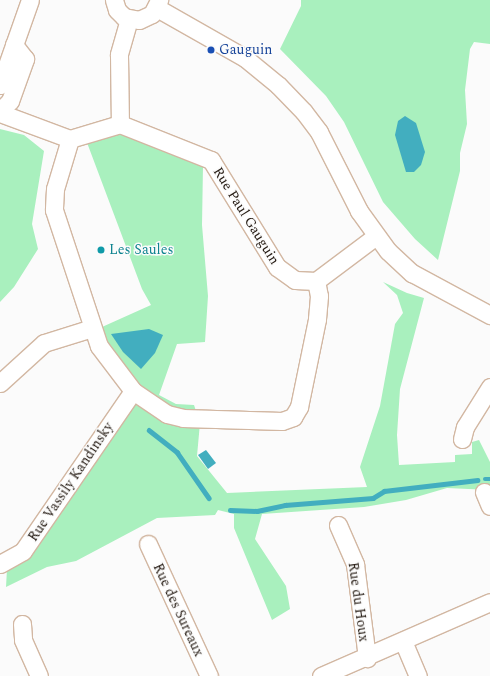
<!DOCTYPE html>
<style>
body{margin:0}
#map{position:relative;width:490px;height:676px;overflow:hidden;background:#fbfbfb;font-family:Spectral,serif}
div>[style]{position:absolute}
.green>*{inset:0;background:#a9f0be}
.water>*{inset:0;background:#42aebf}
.stream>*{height:4.5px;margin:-2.25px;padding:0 2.25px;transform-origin:2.25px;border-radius:2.25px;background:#42aebf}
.roads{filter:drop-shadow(1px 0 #d2b7a2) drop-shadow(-1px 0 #d2b7a2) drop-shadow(0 1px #d2b7a2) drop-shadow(0 -1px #d2b7a2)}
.minor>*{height:17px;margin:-8.5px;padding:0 8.5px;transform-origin:8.5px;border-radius:8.5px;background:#fff}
.dots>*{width:11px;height:11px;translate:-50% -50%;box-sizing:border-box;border:2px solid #fbfbfb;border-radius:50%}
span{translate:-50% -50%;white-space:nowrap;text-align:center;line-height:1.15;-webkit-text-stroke:3px #fbfbfb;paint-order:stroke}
.transit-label{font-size:14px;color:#164399}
.left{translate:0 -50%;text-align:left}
.street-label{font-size:14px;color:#251b13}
.culture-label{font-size:14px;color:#0d838f}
</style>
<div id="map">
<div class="green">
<i style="clip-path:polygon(301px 0,490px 0,490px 44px,474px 42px,470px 49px,465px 90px,467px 124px,460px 153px,460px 171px,438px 260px,415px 239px,383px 202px,344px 122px,326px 96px,280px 49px,301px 6px)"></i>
<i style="clip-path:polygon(0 129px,24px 135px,44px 151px,32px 224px,38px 249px,14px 287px,0 302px)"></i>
<i style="clip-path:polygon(115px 132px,124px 133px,203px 166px,202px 225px,208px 296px,205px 342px,177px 344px,159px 395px,176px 404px,194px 405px,200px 423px,197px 456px,227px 493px,367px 487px,360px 467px,380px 406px,395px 324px,403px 313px,397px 295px,383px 282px,407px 293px,424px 298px,400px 389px,397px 435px,399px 465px,455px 462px,455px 455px,472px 454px,472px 442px,479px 440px,490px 462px,490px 490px,447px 488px,406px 500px,364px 507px,262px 514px,255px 539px,286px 586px,290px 609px,272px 620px,234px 528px,234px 514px,218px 510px,215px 515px,157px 518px,76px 561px,47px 567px,6px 587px,7px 569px,143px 388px,125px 372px,103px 338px,102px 327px,151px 305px,142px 289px,86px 140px)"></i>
</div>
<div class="water">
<i style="clip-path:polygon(405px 116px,416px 123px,425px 152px,421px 165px,414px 172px,406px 172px,395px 135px,398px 121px)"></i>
<i style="clip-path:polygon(149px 329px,163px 335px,155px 353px,141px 369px,123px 352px,111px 334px)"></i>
<i style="clip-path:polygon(206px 450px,216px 463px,208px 469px,198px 455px)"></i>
</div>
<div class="stream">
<i style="left:149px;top:430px;width:36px;rotate:38deg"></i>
<i style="left:177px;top:452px;width:56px;rotate:55.2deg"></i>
<i style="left:485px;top:479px;width:5px"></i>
<i style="left:230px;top:510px;width:27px;rotate:2deg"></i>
<i style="left:257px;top:511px;width:29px;rotate:-12deg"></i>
<i style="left:285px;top:505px;width:88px;rotate:-4.5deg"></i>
<i style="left:373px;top:498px;width:13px;rotate:-32deg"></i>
<i style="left:384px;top:491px;width:94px;rotate:-6.7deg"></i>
</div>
<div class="roads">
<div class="minor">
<i style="left:114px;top:0;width:10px;rotate:73deg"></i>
<i style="left:117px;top:10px;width:10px;rotate:45deg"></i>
<i style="left:124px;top:17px;width:15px;rotate:11deg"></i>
<i style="left:139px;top:20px;width:14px;rotate:-25deg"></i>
<i style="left:152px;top:14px;width:16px;rotate:-63deg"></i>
<i style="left:157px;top:8px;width:101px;rotate:29.6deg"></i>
<i style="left:245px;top:58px;width:43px;rotate:39.3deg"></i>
<i style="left:278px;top:85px;width:37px;rotate:46deg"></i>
<i style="left:304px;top:112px;width:25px;rotate:53deg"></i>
<i style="left:319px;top:132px;width:89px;rotate:63.1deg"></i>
<i style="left:359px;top:211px;width:49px;rotate:54.1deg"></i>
<i style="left:388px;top:251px;width:33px;rotate:43deg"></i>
<i style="left:412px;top:273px;width:89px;rotate:28.3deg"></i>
<i style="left:129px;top:19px;width:37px;rotate:106deg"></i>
<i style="left:119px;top:55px;width:69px;rotate:89.2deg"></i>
<i style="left:120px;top:124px;width:98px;rotate:21.6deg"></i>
<i style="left:211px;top:160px;width:126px;rotate:58.3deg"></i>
<i style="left:277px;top:267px;width:22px;rotate:36deg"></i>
<i style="left:295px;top:280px;width:21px;rotate:3deg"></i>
<i style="left:0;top:85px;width:90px;rotate:-70.6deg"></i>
<i style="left:0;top:111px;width:14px;rotate:-45deg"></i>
<i style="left:10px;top:101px;width:45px;rotate:-70.3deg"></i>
<i style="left:25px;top:59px;width:18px;rotate:-128deg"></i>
<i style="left:0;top:113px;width:75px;rotate:20.4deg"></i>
<i style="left:120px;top:124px;width:52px;rotate:163.3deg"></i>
<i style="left:70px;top:139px;width:52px;rotate:106.7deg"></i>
<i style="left:55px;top:189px;width:21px;rotate:93deg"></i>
<i style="left:54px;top:210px;width:143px;rotate:71.7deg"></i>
<i style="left:99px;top:346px;width:56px;rotate:52.9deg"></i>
<i style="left:133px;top:391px;width:41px;rotate:34.1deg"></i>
<i style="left:167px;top:414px;width:16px;rotate:14deg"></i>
<i style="left:183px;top:418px;width:99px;rotate:1.7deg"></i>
<i style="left:282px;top:421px;width:12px;rotate:-20deg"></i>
<i style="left:293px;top:417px;width:12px;rotate:-59deg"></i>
<i style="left:299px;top:407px;width:90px;rotate:-78.4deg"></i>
<i style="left:317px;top:319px;width:23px;rotate:-85deg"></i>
<i style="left:319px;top:296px;width:15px;rotate:-101deg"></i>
<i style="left:316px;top:281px;width:75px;rotate:-36.9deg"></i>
<i style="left:0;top:383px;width:59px;rotate:-42.3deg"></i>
<i style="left:44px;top:343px;width:50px;rotate:-17.4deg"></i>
<i style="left:462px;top:439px;width:12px;rotate:-76deg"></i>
<i style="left:465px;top:427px;width:47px;rotate:-58deg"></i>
<i style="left:484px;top:492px;width:15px;rotate:67deg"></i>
<i style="left:338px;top:525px;width:43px;rotate:66.4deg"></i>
<i style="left:355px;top:564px;width:95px;rotate:82.7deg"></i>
<i style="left:148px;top:544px;width:145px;rotate:65.2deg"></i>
<i style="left:0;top:564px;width:26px;rotate:-29deg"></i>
<i style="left:23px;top:551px;width:194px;rotate:-55.5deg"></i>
<i style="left:22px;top:624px;width:16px;rotate:86deg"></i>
<i style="left:23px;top:640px;width:39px;rotate:66deg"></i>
<i style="left:403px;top:641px;width:38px;rotate:67deg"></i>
<i style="left:321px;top:676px;width:184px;rotate:-23.6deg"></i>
</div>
</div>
<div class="dots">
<i style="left:211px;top:50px;background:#1a4fb4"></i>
<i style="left:101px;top:250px;background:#0f9aa8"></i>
</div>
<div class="transit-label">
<span class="left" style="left:219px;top:50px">Gauguin</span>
</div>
<div class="street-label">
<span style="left:246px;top:216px;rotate:58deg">Rue Paul Gauguin</span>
<span style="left:71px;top:482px;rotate:-56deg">Rue Vassily Kandinsky</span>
<span style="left:358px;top:602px;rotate:82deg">Rue du Houx</span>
<span style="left:178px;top:610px;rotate:65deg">Rue des Sureaux</span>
</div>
<div class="culture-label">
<span class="left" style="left:109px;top:250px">Les Saules</span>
</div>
</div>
